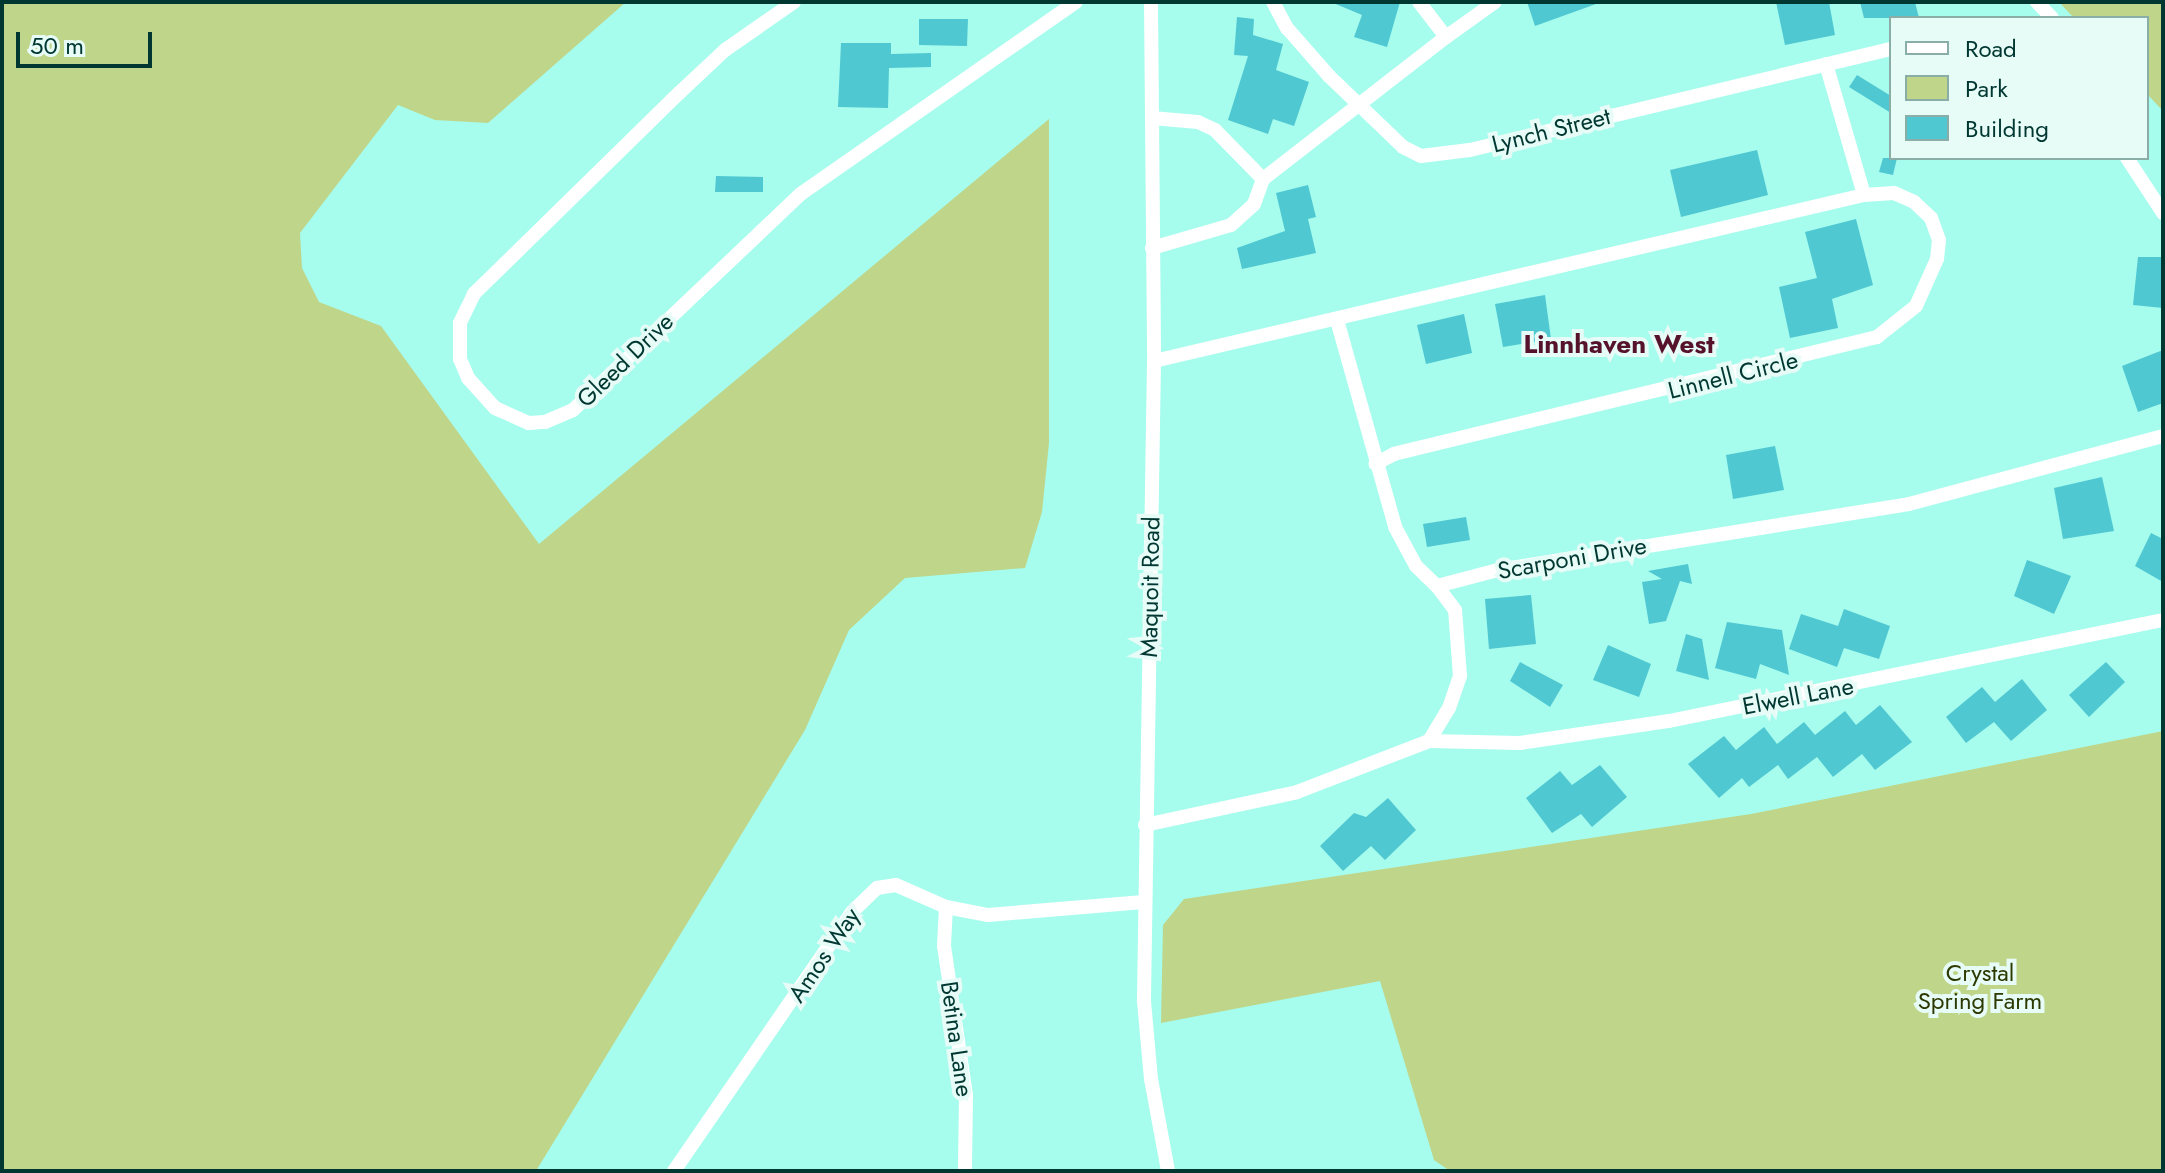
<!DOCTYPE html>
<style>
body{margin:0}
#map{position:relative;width:2165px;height:1173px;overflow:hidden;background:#a6fced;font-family:Jost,sans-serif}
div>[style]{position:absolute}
.green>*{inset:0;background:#bfd68a}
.building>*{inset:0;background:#4fc8d2}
.minor>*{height:14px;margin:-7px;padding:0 7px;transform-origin:7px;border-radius:7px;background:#fff}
span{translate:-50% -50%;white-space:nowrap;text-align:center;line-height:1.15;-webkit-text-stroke:8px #e7fbf7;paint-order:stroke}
.street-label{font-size:24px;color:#013731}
.park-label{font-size:24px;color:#2c3900}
.neighbourhood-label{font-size:26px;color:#56122b;font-weight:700}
.frame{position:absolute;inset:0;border:4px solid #013731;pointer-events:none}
.legend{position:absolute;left:1889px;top:16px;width:260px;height:144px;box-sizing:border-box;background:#e7fbf7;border:2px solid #8bada8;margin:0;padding:10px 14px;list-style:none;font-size:24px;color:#013731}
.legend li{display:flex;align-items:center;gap:16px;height:40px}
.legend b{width:40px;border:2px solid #8bada8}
.scale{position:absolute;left:16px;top:32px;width:136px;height:36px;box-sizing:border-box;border:4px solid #013731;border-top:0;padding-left:10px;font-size:24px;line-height:28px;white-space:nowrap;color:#013731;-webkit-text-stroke:6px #e7fbf7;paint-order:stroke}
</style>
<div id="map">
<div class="green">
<i style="clip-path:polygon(2px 2px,626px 2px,488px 123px,435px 120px,398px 105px,300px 233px,302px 268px,319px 302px,381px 326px,539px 544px,1049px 119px,1049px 443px,1042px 512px,1025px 568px,905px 578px,849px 630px,805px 730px,536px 1171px,2px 1171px)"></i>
<i style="clip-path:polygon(2059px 2px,2163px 2px,2163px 111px,2147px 94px,2147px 18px,2074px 18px)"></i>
<i style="clip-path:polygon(2163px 731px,2163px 1171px,1450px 1171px,1434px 1160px,1380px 981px,1161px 1023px,1163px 925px,1184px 899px,1751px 814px)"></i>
</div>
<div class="building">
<i style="clip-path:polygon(1331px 2px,1400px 2px,1387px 47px,1354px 37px,1362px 15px)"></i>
<i style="clip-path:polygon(1527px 2px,1595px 2px,1596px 4px,1535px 26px)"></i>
<i style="clip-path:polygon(1776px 2px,1829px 2px,1835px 35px,1785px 45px)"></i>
<i style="clip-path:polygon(1860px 2px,1915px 2px,1919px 18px,1864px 18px)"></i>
<i style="clip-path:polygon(1237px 17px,1254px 19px,1253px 35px,1283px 44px,1276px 70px,1309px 82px,1294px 126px,1273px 119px,1268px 134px,1228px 120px,1248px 56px,1234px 55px)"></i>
<i style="clip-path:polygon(919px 19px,968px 19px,967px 46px,919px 45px)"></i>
<i style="clip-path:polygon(841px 43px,891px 43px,891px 54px,931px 53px,931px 67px,889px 68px,888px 108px,838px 107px)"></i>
<i style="clip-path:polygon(1857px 75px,1891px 96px,1891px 113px,1849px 87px)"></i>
<i style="clip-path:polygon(1757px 150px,1768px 195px,1681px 217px,1670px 170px)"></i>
<i style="clip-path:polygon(1883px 158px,1897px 158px,1893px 175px,1879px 172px)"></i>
<i style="clip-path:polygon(716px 176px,763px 177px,763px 192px,715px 192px)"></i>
<i style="clip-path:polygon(1308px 185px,1316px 217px,1308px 219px,1316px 253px,1242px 269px,1237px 248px,1285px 231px,1276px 193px)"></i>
<i style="clip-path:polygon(1856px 219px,1873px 285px,1832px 299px,1838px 328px,1790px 338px,1779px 287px,1817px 278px,1805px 232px)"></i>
<i style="clip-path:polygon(2138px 257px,2163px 257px,2163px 308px,2133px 305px)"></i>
<i style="clip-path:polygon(1545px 295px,1551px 339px,1503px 347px,1495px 304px)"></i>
<i style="clip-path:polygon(1464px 314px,1472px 353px,1426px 364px,1417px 325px)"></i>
<i style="clip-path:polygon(2163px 350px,2163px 403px,2138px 412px,2122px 366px)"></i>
<i style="clip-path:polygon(1775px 446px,1784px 490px,1733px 499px,1726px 455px)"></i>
<i style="clip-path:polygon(2102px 477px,2114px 531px,2063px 539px,2054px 488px)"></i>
<i style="clip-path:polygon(1466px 517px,1470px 540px,1427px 547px,1423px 524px)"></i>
<i style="clip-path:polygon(2151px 533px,2163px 539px,2163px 582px,2135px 566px)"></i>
<i style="clip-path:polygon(2027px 560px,2071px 576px,2054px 614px,2014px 596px)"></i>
<i style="clip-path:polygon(1688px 564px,1692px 584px,1680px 581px,1666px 621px,1649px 624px,1642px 582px,1662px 579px,1648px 571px)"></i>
<i style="clip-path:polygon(1531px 595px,1536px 644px,1489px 649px,1485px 599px)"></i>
<i style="clip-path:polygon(1844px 609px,1890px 626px,1879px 659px,1844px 648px,1837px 667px,1789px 649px,1801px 614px,1838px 626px)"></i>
<i style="clip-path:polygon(1727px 622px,1782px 630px,1789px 675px,1760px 664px,1756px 679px,1715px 668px)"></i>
<i style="clip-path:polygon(1686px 634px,1702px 639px,1709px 680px,1676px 671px)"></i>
<i style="clip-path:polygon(1608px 645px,1651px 664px,1639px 697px,1593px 680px)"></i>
<i style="clip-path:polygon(1520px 662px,1563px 685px,1550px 707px,1510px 681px)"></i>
<i style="clip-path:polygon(2106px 662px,2125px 682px,2089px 717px,2069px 695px)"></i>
<i style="clip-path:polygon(2022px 679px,2047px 710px,2011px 741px,1994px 722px,1966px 743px,1946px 717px,1982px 687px,1995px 702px)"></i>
<i style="clip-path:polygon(1880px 705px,1912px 742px,1875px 770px,1862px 754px,1833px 777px,1817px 757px,1788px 779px,1778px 765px,1749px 787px,1742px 778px,1719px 798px,1688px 764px,1724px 736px,1736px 750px,1764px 727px,1777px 744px,1804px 722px,1815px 735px,1845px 711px,1856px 725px)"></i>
<i style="clip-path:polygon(1600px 765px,1627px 797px,1592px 827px,1581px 814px,1552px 833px,1526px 798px,1560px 771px,1572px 785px)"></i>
<i style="clip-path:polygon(1388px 798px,1416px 830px,1385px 860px,1371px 846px,1343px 871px,1320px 846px,1354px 813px,1366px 817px)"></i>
</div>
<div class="minor">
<i style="left:794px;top:2px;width:84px;rotate:145.2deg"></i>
<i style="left:725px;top:50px;width:63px;rotate:136.9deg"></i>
<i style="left:679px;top:93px;width:287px;rotate:135.6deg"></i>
<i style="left:474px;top:294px;width:32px;rotate:116deg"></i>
<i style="left:460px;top:323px;width:36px;rotate:90deg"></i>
<i style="left:460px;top:359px;width:21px;rotate:67deg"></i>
<i style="left:468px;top:378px;width:40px;rotate:48deg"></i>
<i style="left:495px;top:408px;width:37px;rotate:24deg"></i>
<i style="left:529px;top:423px;width:16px;rotate:-4deg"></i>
<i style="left:545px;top:422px;width:30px;rotate:-23deg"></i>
<i style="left:573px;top:410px;width:315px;rotate:-43.5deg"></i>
<i style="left:802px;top:193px;width:334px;rotate:-34.9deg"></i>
<i style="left:1151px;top:2px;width:359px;rotate:89.5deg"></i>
<i style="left:1154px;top:361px;width:640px;rotate:90.9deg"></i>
<i style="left:1144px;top:1001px;width:78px;rotate:84.9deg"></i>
<i style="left:1151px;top:1079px;width:94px;rotate:79.5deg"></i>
<i style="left:1273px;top:2px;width:30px;rotate:62deg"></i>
<i style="left:1287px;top:28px;width:64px;rotate:48.8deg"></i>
<i style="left:1329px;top:76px;width:103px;rotate:43.8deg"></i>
<i style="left:1403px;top:147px;width:20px;rotate:27deg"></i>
<i style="left:1421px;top:156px;width:49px;rotate:-7deg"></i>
<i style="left:1470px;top:150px;width:433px;rotate:-13.5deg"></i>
<i style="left:2037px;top:2px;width:22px;rotate:47deg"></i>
<i style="left:1446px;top:37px;width:60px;rotate:-35.5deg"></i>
<i style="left:1826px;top:64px;width:136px;rotate:73.8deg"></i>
<i style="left:1152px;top:118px;width:46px;rotate:5deg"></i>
<i style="left:1198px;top:122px;width:19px;rotate:25deg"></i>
<i style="left:1215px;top:130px;width:69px;rotate:45.6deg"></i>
<i style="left:1263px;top:179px;width:232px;rotate:-37.8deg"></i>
<i style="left:1446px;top:37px;width:44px;rotate:-127.6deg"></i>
<i style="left:2127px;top:158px;width:66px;rotate:56.8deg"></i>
<i style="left:1152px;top:248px;width:82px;rotate:-16.2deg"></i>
<i style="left:1231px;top:225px;width:31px;rotate:-42deg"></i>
<i style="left:1254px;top:204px;width:27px;rotate:-70deg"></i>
<i style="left:1337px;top:320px;width:215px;rotate:74.3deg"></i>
<i style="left:1395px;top:527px;width:44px;rotate:61.7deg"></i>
<i style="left:1416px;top:566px;width:29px;rotate:44deg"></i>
<i style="left:1154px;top:361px;width:729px;rotate:-13.16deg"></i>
<i style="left:1864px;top:195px;width:30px;rotate:-4deg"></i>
<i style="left:1894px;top:193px;width:22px;rotate:24deg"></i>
<i style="left:1914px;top:202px;width:23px;rotate:43deg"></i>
<i style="left:1931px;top:218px;width:23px;rotate:70deg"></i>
<i style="left:1939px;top:240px;width:19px;rotate:96deg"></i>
<i style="left:1937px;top:259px;width:51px;rotate:114.1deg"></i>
<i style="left:1916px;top:306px;width:50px;rotate:141.5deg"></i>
<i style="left:1877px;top:337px;width:497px;rotate:166.4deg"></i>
<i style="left:1394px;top:454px;width:21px;rotate:152deg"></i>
<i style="left:1429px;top:741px;width:91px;rotate:1.3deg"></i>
<i style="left:1520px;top:743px;width:151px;rotate:-8.4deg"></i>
<i style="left:1669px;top:721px;width:504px;rotate:-11.56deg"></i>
<i style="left:1145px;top:825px;width:156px;rotate:-12.2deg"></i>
<i style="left:1297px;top:792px;width:142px;rotate:-21.1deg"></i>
<i style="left:1429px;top:741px;width:39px;rotate:-59deg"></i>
<i style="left:1449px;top:708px;width:34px;rotate:-71deg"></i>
<i style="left:1460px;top:676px;width:66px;rotate:-94.3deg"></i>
<i style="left:1455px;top:610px;width:30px;rotate:-127deg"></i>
<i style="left:1437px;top:586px;width:63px;rotate:-14.7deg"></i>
<i style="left:1498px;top:570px;width:416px;rotate:-9.1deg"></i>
<i style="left:1909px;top:504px;width:263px;rotate:-15deg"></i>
<i style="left:946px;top:907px;width:39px;rotate:93deg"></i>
<i style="left:944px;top:946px;width:151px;rotate:81.6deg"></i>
<i style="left:966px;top:1095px;width:76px;rotate:90.8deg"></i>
<i style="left:674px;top:1171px;width:314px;rotate:-55.5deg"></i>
<i style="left:852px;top:912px;width:35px;rotate:-44deg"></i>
<i style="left:877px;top:888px;width:19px;rotate:-9deg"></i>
<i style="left:896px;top:885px;width:55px;rotate:23.7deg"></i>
<i style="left:946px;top:907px;width:43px;rotate:10.8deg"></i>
<i style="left:988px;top:915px;width:156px;rotate:-4.8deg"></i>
</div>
<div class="street-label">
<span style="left:1551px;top:130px;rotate:-14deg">Lynch Street</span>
<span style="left:625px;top:360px;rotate:-44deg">Gleed Drive</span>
<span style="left:1733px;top:375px;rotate:-14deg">Linnell Circle</span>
<span style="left:1572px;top:558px;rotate:-10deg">Scarponi Drive</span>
<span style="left:1150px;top:587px;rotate:-89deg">Maquoit Road</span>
<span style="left:1798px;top:696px;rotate:-11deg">Elwell Lane</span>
<span style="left:824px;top:955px;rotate:-56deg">Amos Way</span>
<span style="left:957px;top:1039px;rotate:82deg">Betina Lane</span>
</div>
<div class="park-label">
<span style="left:1980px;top:987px">Crystal<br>Spring Farm</span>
</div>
<div class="neighbourhood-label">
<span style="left:1619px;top:345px">Linnhaven West</span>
</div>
<div class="frame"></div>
<ul class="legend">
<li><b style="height:10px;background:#fff"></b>Road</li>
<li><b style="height:22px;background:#bfd68a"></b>Park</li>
<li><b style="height:22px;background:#4fc8d2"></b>Building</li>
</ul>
<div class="scale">50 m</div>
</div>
